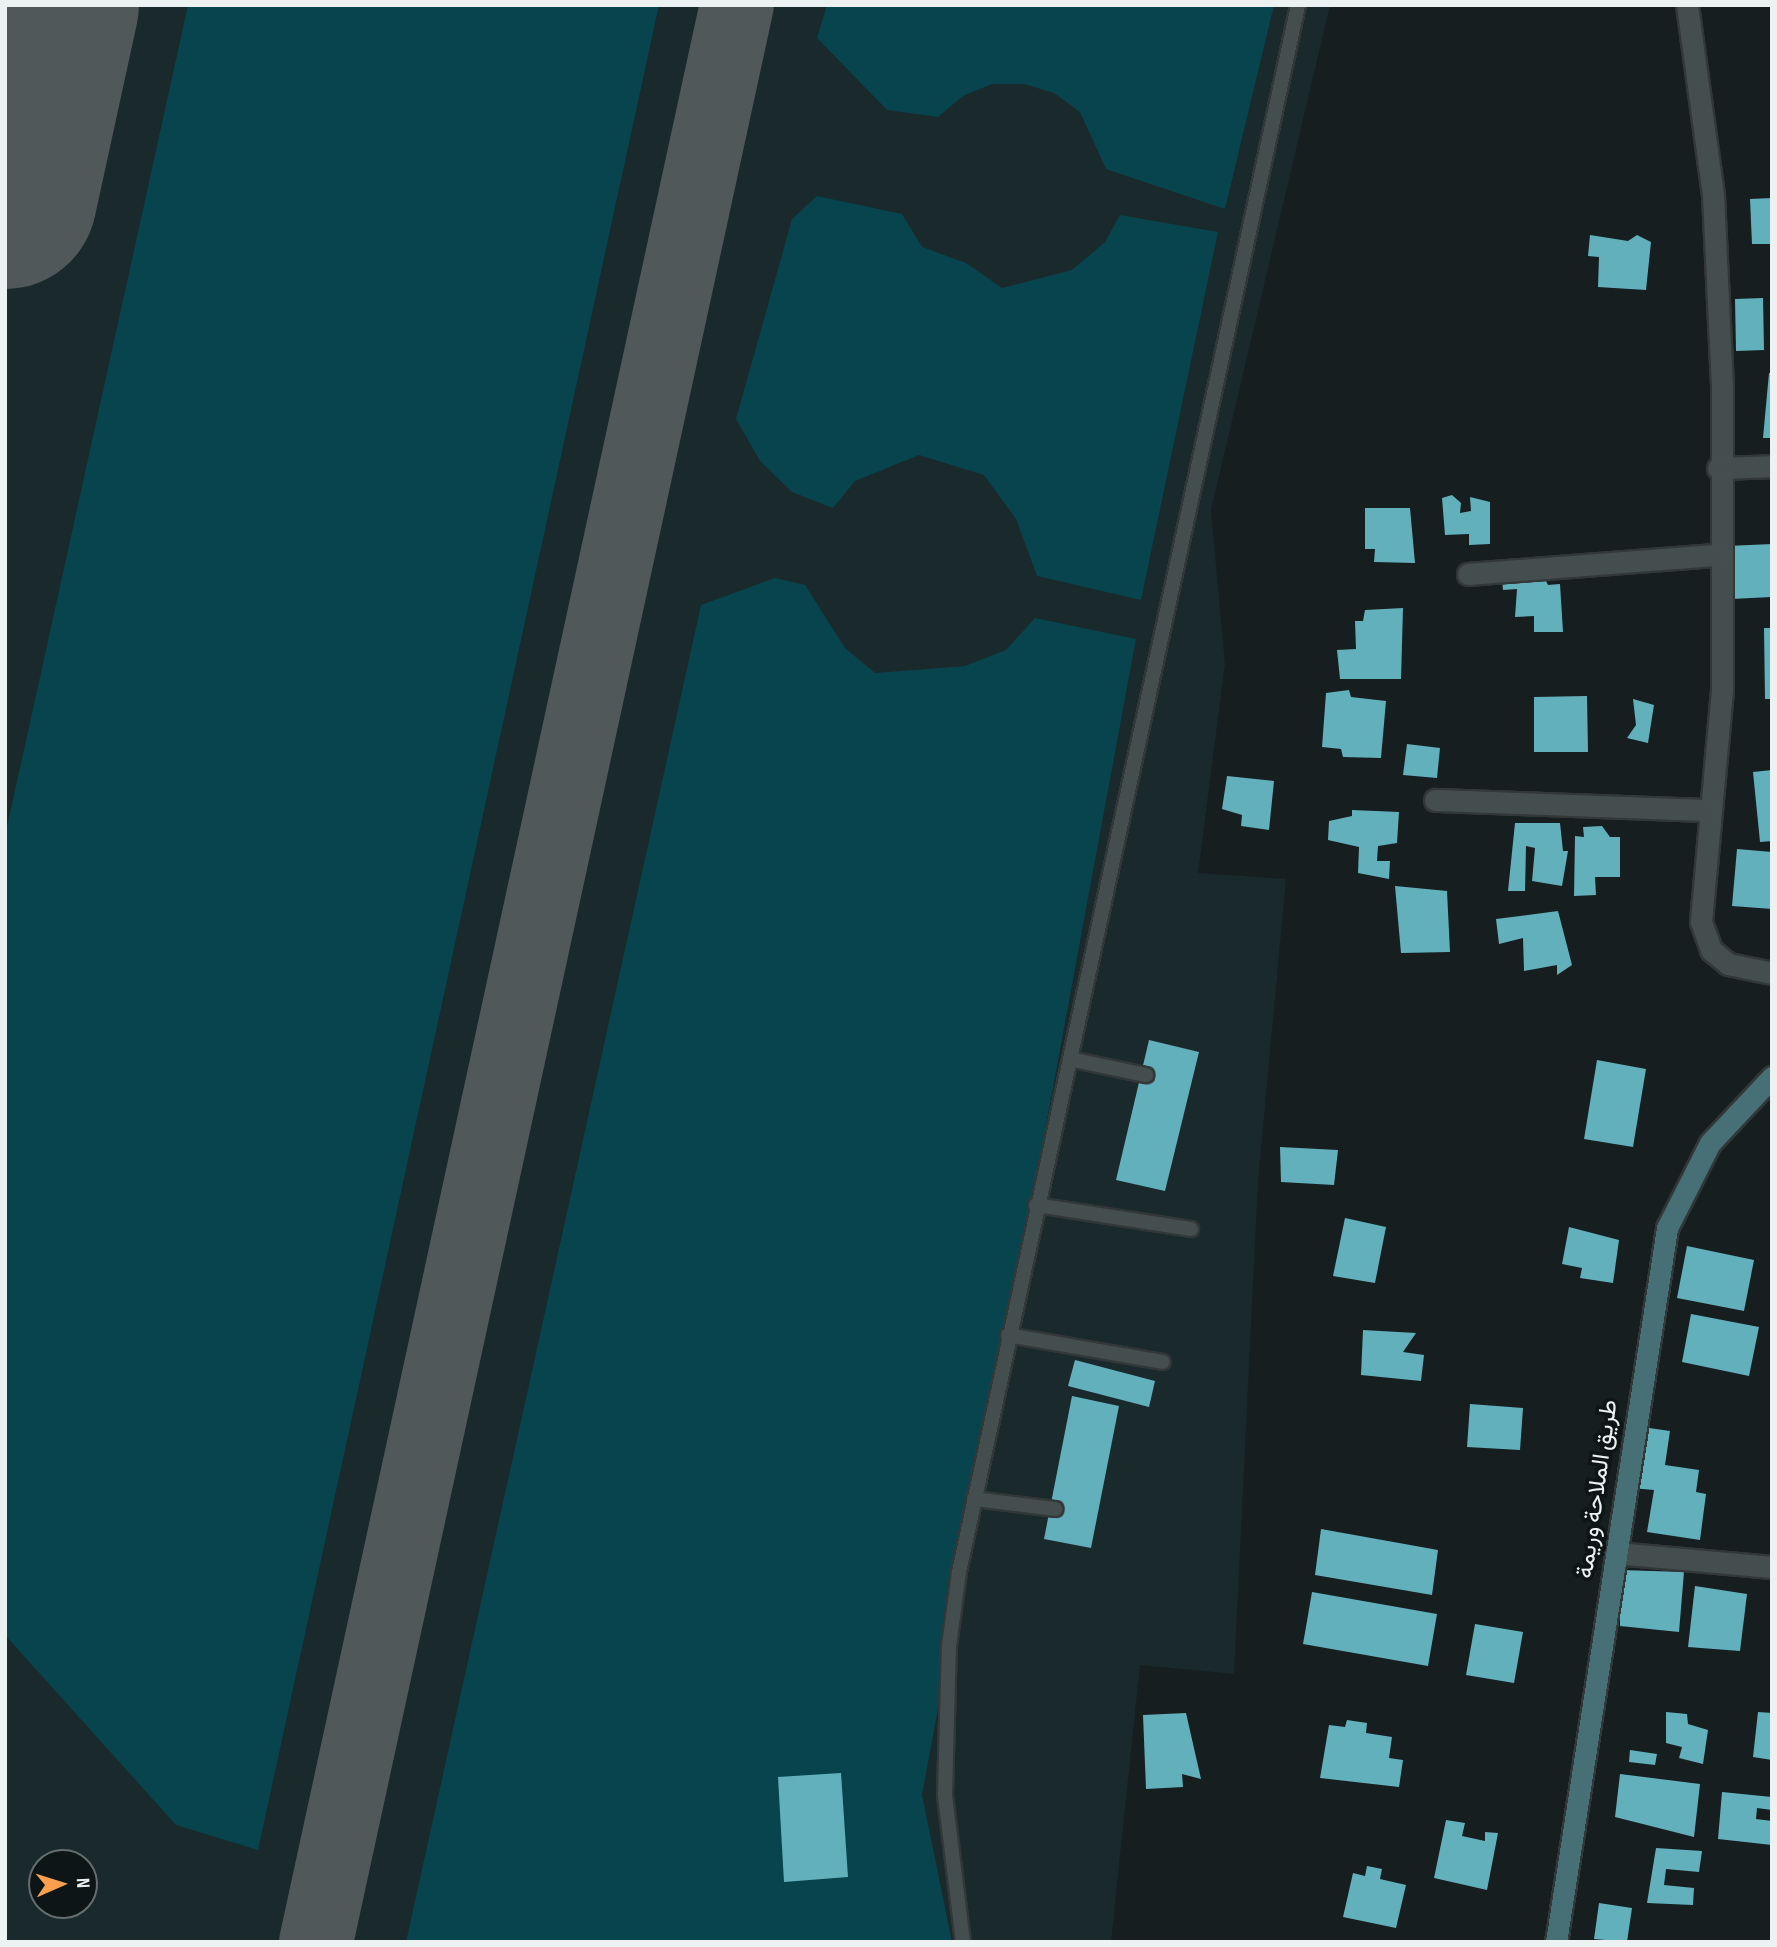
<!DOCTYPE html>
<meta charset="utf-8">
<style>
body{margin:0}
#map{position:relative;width:1777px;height:1947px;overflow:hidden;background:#161e20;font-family:"Sofia Sans Condensed",Vazirmatn,sans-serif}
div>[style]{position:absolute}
.built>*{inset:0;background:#19292c}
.green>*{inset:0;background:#08444d}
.taxiway>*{height:74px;margin:-37px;padding:0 37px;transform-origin:37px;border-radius:37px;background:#50585a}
.runway>*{height:184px;margin:-92px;padding:0 92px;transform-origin:92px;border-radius:92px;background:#50585a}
.building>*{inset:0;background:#63b0bd}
.roads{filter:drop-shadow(2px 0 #323738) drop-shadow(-2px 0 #323738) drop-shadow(0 2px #323738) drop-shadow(0 -2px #323738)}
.lane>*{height:14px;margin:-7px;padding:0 7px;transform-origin:7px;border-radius:7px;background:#454e4f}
.street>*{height:21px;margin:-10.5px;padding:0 10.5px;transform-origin:10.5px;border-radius:10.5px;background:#454e4f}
.secondary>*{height:21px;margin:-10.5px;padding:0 10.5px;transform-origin:10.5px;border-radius:10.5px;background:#467076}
span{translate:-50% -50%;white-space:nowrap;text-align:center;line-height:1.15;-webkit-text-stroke:7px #0d1516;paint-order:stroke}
.street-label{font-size:24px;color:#ecf1f2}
.frame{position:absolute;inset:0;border:7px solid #ecf1f2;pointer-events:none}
.north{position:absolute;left:28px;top:1849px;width:70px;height:70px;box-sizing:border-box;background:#0d1516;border:2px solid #666d6e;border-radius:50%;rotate:87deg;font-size:19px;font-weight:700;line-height:28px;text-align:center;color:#ecf1f2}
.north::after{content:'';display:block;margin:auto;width:24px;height:32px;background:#fa9f4e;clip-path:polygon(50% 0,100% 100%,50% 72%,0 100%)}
</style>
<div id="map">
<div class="built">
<i style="clip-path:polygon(evenodd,5px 5px,1330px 5px,1211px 510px,1225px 664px,1198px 873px,1286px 879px,1258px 1181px,1234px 1674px,1140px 1665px,1111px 1942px,5px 1942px,5px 5px,42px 1863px,84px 1863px,84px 1905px,42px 1905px,42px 1863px)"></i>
</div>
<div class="green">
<i style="clip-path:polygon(188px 5px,659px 5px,258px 1850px,176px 1825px,5px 1635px,5px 836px)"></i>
<i style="clip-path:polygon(827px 5px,1274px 5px,1225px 209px,1106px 169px,1080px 112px,1054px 93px,1024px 84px,992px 84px,963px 96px,938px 117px,887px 110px,817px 38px)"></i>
<i style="clip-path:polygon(817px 196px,902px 214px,922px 247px,966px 263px,1002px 288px,1072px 270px,1105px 242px,1120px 215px,1218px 232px,1141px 600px,1037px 576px,1016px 519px,984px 475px,919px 455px,855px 481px,833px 508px,792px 492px,760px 461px,736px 419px,792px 219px)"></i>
<i style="clip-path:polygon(775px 578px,805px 585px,845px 648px,875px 673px,965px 666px,1006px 650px,1035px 618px,1136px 639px,922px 1795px,952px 1942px,406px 1942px,701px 605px)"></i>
</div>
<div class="taxiway">
<i style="left:316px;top:1942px;width:1982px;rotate:-77.74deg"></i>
</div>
<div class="runway">
<i style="left:5px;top:197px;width:197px;rotate:-77.7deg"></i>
</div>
<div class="building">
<i style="clip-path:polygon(1772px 198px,1772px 244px,1752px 244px,1750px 199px)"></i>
<i style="clip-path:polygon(1590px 235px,1628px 241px,1637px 235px,1651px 242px,1646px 290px,1598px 287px,1599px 257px,1588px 256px)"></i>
<i style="clip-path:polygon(1763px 298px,1764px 350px,1736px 351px,1735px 299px)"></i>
<i style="clip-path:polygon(1769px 373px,1772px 373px,1772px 438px,1763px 438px)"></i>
<i style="clip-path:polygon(1452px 495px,1461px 503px,1460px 513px,1471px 511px,1470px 497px,1490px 502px,1490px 544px,1469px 545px,1469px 534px,1445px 535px,1442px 498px)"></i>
<i style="clip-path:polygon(1365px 508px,1410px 508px,1415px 563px,1374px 562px,1375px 549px,1365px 549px)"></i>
<i style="clip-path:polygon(1772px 544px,1772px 597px,1731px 599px,1727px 546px)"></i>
<i style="clip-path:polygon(1543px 575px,1548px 585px,1560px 584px,1563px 632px,1534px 632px,1534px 616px,1515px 617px,1517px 589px,1503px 590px,1502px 579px)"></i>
<i style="clip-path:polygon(1403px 608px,1401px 679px,1340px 679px,1337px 650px,1356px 649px,1355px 621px,1363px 621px,1365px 610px)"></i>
<i style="clip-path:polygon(1764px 628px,1772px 628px,1772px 699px,1765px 699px)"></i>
<i style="clip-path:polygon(1349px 690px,1351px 697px,1386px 701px,1381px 758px,1343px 757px,1341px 749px,1322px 747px,1326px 693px)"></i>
<i style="clip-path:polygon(1587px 696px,1588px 752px,1534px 752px,1534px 697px)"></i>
<i style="clip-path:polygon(1633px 699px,1654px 705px,1648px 743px,1627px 738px,1636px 725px)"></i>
<i style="clip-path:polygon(1407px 744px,1440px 748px,1437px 778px,1403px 775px)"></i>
<i style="clip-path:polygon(1772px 770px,1772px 841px,1760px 842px,1753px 772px)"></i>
<i style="clip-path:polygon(1227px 776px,1274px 781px,1269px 830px,1241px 826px,1242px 815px,1222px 809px)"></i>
<i style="clip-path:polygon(1352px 810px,1399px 812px,1397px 843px,1378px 846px,1377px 861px,1390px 861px,1389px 879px,1358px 873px,1359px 847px,1328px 840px,1329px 821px,1352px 816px)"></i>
<i style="clip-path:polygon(1515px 823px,1560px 823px,1563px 851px,1568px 851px,1562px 886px,1532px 881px,1535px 848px,1526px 846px,1525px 891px,1508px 891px)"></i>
<i style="clip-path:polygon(1602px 826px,1610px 837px,1620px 837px,1620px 877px,1595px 877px,1596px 895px,1574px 896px,1575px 836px,1584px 837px,1583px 827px)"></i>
<i style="clip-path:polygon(1737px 849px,1772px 852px,1772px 909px,1732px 906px)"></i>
<i style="clip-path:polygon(1395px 886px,1447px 891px,1450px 952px,1401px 953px)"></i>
<i style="clip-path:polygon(1558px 911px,1572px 965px,1557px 975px,1557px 965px,1524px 971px,1523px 938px,1499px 944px,1496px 919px)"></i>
<i style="clip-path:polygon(1149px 1040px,1199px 1052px,1165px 1191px,1116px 1180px)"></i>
<i style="clip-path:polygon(1597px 1060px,1646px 1069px,1633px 1147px,1584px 1139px)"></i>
<i style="clip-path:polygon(1280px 1147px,1338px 1150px,1334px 1185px,1281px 1182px)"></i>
<i style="clip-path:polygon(1345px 1218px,1386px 1227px,1375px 1283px,1333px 1276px)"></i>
<i style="clip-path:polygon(1569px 1227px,1619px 1240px,1613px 1283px,1580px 1278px,1582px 1268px,1562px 1264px)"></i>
<i style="clip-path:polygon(1687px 1246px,1754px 1260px,1744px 1311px,1677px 1298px)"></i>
<i style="clip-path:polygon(1691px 1314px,1759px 1327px,1749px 1376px,1682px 1362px)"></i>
<i style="clip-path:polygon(1363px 1330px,1416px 1333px,1403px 1352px,1424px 1355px,1421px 1381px,1361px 1375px)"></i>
<i style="clip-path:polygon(1075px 1360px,1155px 1381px,1149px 1407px,1068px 1386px)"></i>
<i style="clip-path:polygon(1072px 1396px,1119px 1406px,1091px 1548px,1044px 1539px)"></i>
<i style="clip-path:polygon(1470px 1404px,1523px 1408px,1520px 1450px,1467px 1447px)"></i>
<i style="clip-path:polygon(1635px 1426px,1670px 1431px,1665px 1465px,1699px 1470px,1696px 1492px,1706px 1494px,1700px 1540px,1647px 1532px,1654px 1490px,1631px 1488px)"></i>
<i style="clip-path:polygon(1321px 1529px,1438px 1550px,1432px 1595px,1315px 1575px)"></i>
<i style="clip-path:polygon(1620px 1570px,1684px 1572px,1679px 1632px,1620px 1626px)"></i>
<i style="clip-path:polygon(1695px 1586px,1747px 1594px,1740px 1651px,1688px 1647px)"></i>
<i style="clip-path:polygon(1312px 1592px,1437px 1614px,1428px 1666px,1303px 1644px)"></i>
<i style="clip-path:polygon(1475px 1624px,1523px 1632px,1514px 1683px,1466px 1675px)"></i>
<i style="clip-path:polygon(1666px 1712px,1687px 1714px,1688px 1724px,1708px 1730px,1703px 1764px,1679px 1758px,1682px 1747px,1666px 1743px)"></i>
<i style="clip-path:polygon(1758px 1712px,1772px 1713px,1772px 1760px,1753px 1757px)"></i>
<i style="clip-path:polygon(1186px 1713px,1201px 1779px,1182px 1774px,1183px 1787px,1146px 1789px,1143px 1715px)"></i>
<i style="clip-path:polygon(1347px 1720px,1367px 1723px,1366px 1733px,1392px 1737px,1389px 1758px,1403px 1760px,1399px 1787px,1320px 1778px,1329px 1725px,1345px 1727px)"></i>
<i style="clip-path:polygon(1630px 1750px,1657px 1754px,1655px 1765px,1629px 1762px)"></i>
<i style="clip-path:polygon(841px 1773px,848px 1877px,784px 1882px,778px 1777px)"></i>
<i style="clip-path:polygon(1620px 1774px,1700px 1784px,1694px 1837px,1615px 1817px)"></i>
<i style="clip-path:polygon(1722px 1792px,1772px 1797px,1772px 1810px,1757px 1808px,1756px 1819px,1772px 1821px,1772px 1845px,1718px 1839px)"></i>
<i style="clip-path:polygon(1446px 1820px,1465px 1823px,1462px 1836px,1485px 1841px,1485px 1832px,1498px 1833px,1487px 1890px,1434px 1878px)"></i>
<i style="clip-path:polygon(1656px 1848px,1702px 1851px,1699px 1872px,1666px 1869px,1664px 1885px,1694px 1888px,1693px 1905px,1647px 1903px)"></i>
<i style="clip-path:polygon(1367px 1866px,1382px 1869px,1380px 1879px,1406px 1885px,1396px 1928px,1343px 1917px,1353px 1873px,1365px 1876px)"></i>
<i style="clip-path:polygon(1599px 1903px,1632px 1908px,1627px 1942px,1594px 1939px)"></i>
</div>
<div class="roads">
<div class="lane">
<i style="left:1070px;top:1059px;width:78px;rotate:11.9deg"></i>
<i style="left:1036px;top:1205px;width:157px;rotate:8.8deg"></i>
<i style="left:1008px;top:1335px;width:157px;rotate:9.9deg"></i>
<i style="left:974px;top:1499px;width:82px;rotate:7deg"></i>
<i style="left:963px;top:1942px;width:148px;rotate:-97deg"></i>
<i style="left:945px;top:1795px;width:149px;rotate:-88.5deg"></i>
<i style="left:949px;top:1646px;width:75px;rotate:-82.3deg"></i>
<i style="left:959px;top:1572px;width:1603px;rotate:-77.79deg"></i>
</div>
<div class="street">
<i style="left:1687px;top:5px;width:192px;rotate:82.2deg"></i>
<i style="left:1713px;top:195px;width:188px;rotate:87.3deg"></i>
<i style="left:1722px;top:383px;width:307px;rotate:90deg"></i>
<i style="left:1722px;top:690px;width:233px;rotate:95.2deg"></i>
<i style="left:1701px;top:922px;width:30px;rotate:70deg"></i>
<i style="left:1711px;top:950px;width:22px;rotate:39deg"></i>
<i style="left:1728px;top:964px;width:45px;rotate:11.6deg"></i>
<i style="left:1718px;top:468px;width:54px;rotate:-2.1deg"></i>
<i style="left:1468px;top:574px;width:250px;rotate:-4.4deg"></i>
<i style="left:1435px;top:800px;width:273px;rotate:2.1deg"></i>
<i style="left:1615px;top:1553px;width:158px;rotate:5.1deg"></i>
</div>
<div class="secondary">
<i style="left:1556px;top:1942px;width:723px;rotate:-81.16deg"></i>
<i style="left:1667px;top:1228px;width:95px;rotate:-63.2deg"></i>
<i style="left:1710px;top:1143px;width:91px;rotate:-46.8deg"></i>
</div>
</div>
<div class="street-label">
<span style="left:1597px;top:1489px;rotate:-82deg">طريق الملاحة وريمة</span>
</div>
<div class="frame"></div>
<div class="north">N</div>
</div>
